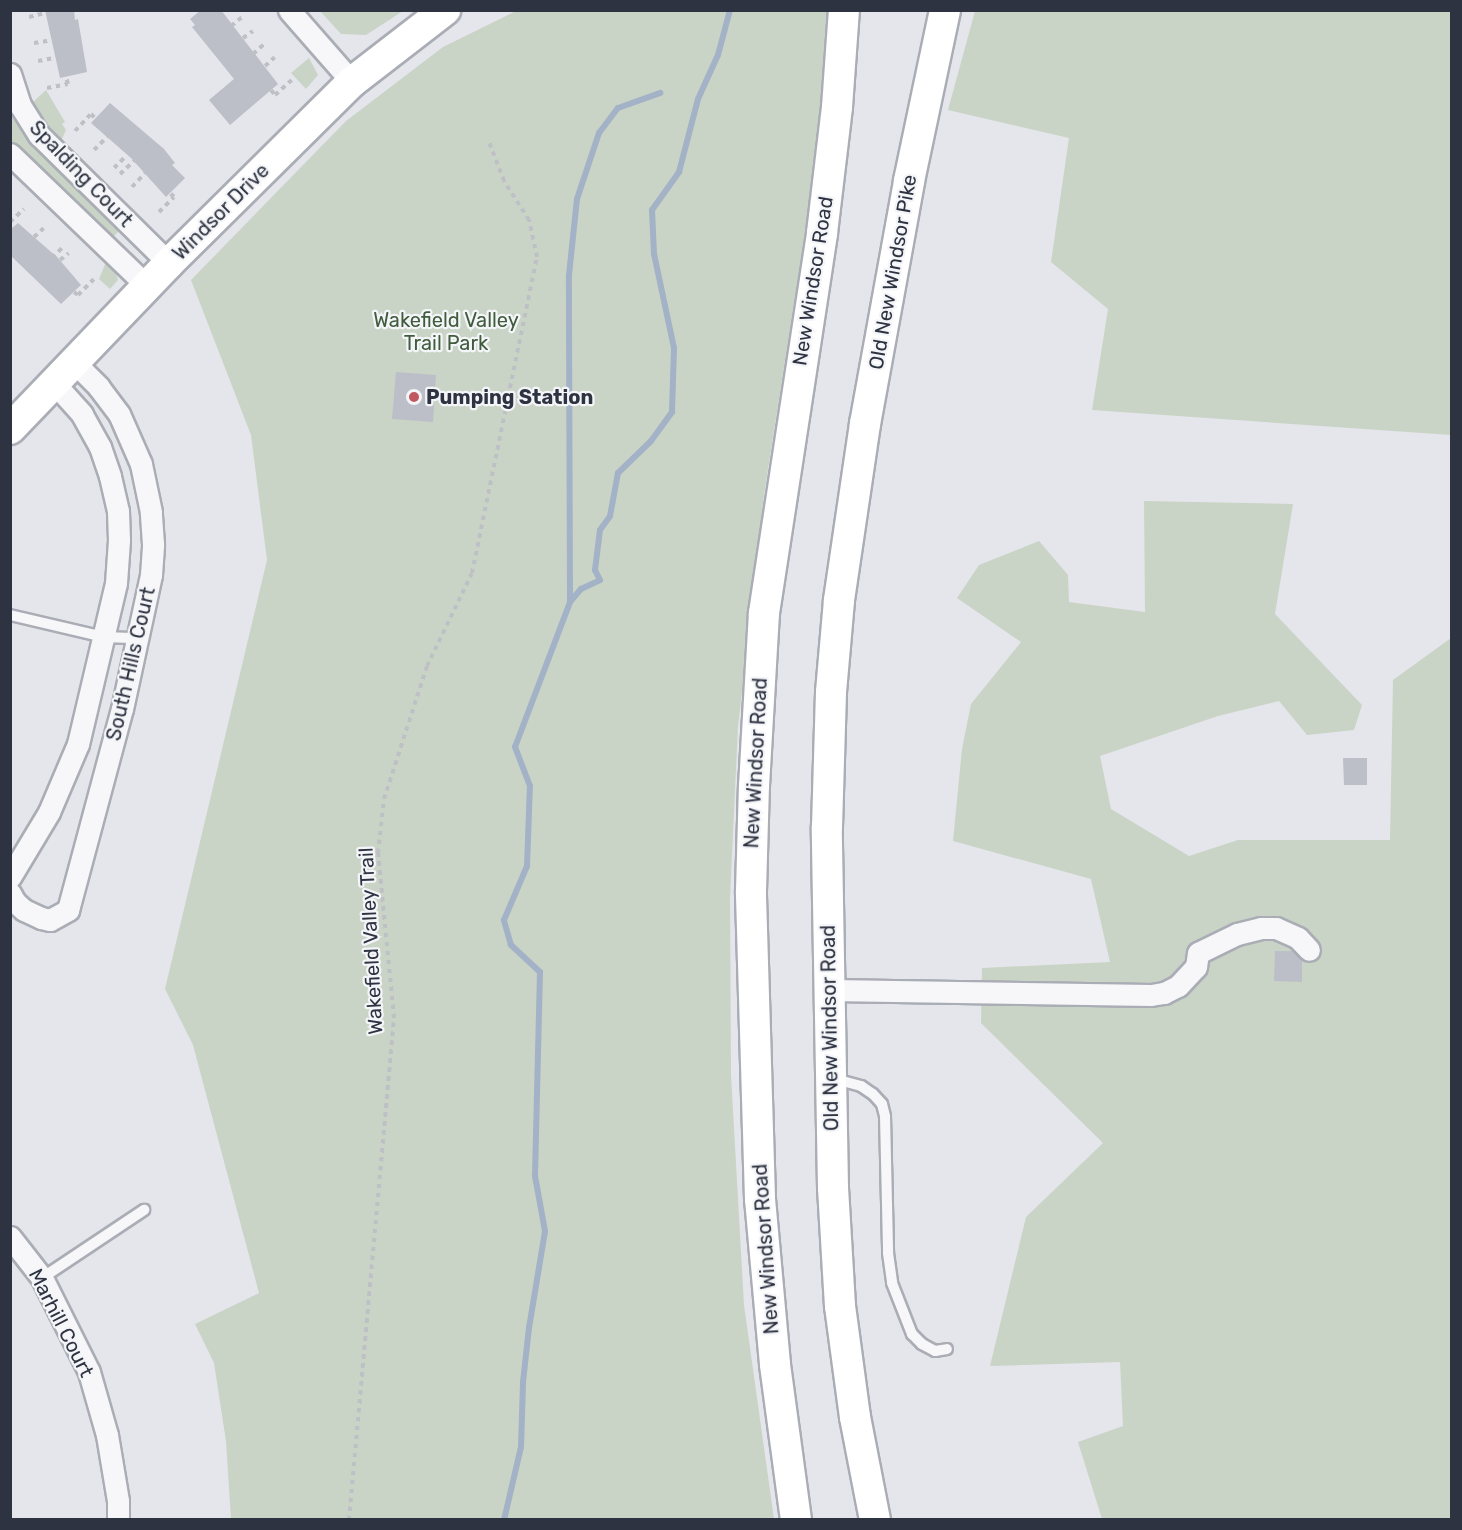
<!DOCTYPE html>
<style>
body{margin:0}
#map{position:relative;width:1462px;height:1530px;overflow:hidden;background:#e4e6eb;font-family:Rubik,sans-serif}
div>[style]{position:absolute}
.green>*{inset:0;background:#c9d4c6}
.stream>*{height:6px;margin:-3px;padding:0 3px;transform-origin:3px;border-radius:3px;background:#a3b2c6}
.building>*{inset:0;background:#bcbfc7}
.path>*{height:4px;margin-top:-2px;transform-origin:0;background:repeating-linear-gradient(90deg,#bfc0c5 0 4.5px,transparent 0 9px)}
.roads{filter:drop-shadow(2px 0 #aaadb5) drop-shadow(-2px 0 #aaadb5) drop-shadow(0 2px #aaadb5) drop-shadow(0 -2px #aaadb5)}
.lane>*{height:10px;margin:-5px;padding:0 5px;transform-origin:5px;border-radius:5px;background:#f7f7f9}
.street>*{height:21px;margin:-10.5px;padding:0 10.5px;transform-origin:10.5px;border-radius:10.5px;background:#f7f7f9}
.secondary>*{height:30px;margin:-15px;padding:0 15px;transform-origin:15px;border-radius:15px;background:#fff}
.dots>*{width:16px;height:16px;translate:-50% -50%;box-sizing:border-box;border:3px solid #f4f5f8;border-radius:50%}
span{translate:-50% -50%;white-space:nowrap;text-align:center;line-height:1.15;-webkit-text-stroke:4.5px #f4f5f8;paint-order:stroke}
.street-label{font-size:20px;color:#2e3341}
.park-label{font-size:20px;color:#405c3c}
.poi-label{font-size:20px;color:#2e3341;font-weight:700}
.left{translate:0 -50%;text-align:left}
.frame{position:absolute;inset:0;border:12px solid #2e3341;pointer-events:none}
</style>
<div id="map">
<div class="green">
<i style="clip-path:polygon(320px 11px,403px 11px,366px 35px,341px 34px)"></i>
<i style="clip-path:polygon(516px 11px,829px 11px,820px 136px,764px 495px,738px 727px,730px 898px,731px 1075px,744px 1305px,774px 1519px,231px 1519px,226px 1441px,214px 1363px,195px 1324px,259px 1293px,193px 1045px,165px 989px,267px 560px,251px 435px,191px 280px,346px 121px,443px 47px)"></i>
<i style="clip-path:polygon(975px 11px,1451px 11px,1451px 435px,1092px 410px,1108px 309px,1051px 262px,1069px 138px,948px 110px)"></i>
<i style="clip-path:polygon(309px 58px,318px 75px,306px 89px,291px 73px)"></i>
<i style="clip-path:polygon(46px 90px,65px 122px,62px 124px,66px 130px,61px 141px,46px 127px,32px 103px)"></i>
<i style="clip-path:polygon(10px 114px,24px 135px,120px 230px,111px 239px,11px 141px)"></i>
<i style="clip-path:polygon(106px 262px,116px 273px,118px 280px,110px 289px,99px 279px)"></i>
<i style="clip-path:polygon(1144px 501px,1293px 504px,1275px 614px,1362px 705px,1354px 730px,1307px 735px,1279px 701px,1218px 716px,1100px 756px,1111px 809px,1189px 856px,1238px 840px,1390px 840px,1393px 680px,1451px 638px,1451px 1519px,1102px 1519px,1078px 1442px,1123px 1426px,1120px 1362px,990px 1366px,1026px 1217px,1103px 1143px,981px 1023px,982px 968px,1110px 962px,1091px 879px,953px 841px,962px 749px,971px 704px,1021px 642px,957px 598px,979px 565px,1039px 541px,1068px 575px,1069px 602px,1145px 612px)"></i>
</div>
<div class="stream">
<i style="left:570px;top:601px;width:326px;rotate:-90.2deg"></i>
<i style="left:569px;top:275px;width:76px;rotate:-84deg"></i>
<i style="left:577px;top:199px;width:70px;rotate:-71.6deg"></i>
<i style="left:599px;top:133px;width:31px;rotate:-53deg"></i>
<i style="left:618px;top:108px;width:45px;rotate:-19.7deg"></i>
<i style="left:504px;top:1520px;width:75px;rotate:-76.9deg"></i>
<i style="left:521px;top:1447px;width:65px;rotate:-88.2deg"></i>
<i style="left:523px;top:1382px;width:54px;rotate:-83.7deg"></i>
<i style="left:529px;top:1328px;width:98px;rotate:-80.6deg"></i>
<i style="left:545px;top:1231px;width:56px;rotate:-100.3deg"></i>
<i style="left:535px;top:1176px;width:204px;rotate:-88.6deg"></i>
<i style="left:540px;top:972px;width:40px;rotate:-137deg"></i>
<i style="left:511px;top:945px;width:26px;rotate:-106deg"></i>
<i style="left:504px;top:920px;width:59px;rotate:-66.9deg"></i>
<i style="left:527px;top:866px;width:80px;rotate:-87.9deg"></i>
<i style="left:530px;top:786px;width:42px;rotate:-111deg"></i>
<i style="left:515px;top:747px;width:155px;rotate:-69.2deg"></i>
<i style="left:570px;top:602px;width:17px;rotate:-50deg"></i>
<i style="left:581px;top:589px;width:21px;rotate:-25deg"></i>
<i style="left:600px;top:580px;width:11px;rotate:-117deg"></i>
<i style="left:595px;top:570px;width:40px;rotate:-82.9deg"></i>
<i style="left:600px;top:530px;width:17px;rotate:-54deg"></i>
<i style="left:610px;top:516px;width:44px;rotate:-79.5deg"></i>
<i style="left:618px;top:473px;width:46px;rotate:-44.1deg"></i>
<i style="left:651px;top:441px;width:36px;rotate:-54deg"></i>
<i style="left:672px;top:412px;width:64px;rotate:-88.2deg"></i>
<i style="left:674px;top:348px;width:96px;rotate:-102deg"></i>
<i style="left:654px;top:254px;width:44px;rotate:-92.6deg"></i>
<i style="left:652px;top:210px;width:47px;rotate:-54.6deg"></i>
<i style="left:679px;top:172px;width:75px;rotate:-75.4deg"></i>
<i style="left:698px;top:99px;width:48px;rotate:-65.6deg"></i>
<i style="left:718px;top:55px;width:47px;rotate:-75.1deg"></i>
</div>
<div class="building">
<i style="clip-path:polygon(45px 10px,74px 10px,75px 20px,78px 19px,87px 72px,60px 78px)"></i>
<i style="clip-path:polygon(201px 10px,221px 10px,278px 84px,230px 125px,209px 100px,234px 79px,192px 27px,195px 25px,190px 19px)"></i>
<i style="clip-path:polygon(110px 103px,164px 149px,175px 163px,172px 165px,185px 178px,166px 197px,131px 158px,91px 123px)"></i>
<i style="clip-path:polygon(18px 223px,58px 258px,81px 285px,61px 304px,10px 255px,10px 230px)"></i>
<i style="clip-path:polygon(396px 372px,436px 375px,433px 422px,392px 419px)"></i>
<i style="clip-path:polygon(1343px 758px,1367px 758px,1367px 785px,1344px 785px)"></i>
<i style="clip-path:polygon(1275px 951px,1293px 951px,1302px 961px,1302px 982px,1274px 981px)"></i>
</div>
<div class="path">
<i style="left:29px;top:17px;width:16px;rotate:-14deg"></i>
<i style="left:231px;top:26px;width:14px;rotate:-39deg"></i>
<i style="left:243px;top:38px;width:12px;rotate:-35deg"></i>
<i style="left:34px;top:43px;width:19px;rotate:-9deg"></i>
<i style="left:253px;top:54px;width:15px;rotate:-42deg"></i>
<i style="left:38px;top:61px;width:16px;rotate:-11deg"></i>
<i style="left:265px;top:66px;width:13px;rotate:-42deg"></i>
<i style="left:47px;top:88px;width:21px;rotate:-11deg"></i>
<i style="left:68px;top:84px;width:7px;rotate:-106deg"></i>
<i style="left:271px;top:90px;width:6px;rotate:51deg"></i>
<i style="left:275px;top:95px;width:24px;rotate:-42deg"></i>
<i style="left:75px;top:131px;width:23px;rotate:-47deg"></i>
<i style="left:91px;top:114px;width:6px;rotate:45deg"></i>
<i style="left:94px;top:150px;width:20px;rotate:-45deg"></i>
<i style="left:114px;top:168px;width:17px;rotate:-45deg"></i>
<i style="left:120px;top:174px;width:21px;rotate:-43deg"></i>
<i style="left:132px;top:187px;width:19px;rotate:-47deg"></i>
<i style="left:159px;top:212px;width:21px;rotate:-45deg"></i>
<i style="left:174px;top:197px;width:6px;rotate:-135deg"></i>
<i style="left:10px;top:222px;width:19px;rotate:-43deg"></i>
<i style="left:10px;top:228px;width:2px;rotate:27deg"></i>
<i style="left:34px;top:237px;width:13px;rotate:-42deg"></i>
<i style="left:52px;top:258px;width:16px;rotate:-45deg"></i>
<i style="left:60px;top:260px;width:11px;rotate:-38deg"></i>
<i style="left:74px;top:292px;width:5px;rotate:37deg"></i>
<i style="left:78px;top:295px;width:24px;rotate:-45deg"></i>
<i style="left:349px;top:1520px;width:504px;rotate:-84.88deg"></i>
<i style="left:394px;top:1018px;width:166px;rotate:-95.5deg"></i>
<i style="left:378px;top:853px;width:54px;rotate:-83.7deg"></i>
<i style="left:384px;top:799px;width:140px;rotate:-72.1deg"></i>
<i style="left:427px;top:666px;width:103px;rotate:-64.2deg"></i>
<i style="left:472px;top:573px;width:323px;rotate:-78.4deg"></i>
<i style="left:537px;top:257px;width:38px;rotate:-102deg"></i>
<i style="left:529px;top:220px;width:46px;rotate:-122.7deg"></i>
<i style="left:504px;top:181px;width:42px;rotate:-111deg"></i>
</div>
<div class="roads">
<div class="lane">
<i style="left:10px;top:615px;width:97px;rotate:13.2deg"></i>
<i style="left:104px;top:637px;width:34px;rotate:2deg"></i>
<i style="left:835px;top:1079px;width:27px;rotate:15deg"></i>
<i style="left:861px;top:1086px;width:14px;rotate:34deg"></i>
<i style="left:873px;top:1094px;width:13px;rotate:48deg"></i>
<i style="left:882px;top:1104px;width:12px;rotate:76deg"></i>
<i style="left:885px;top:1116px;width:137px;rotate:88.7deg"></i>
<i style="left:888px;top:1253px;width:30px;rotate:82deg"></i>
<i style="left:892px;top:1283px;width:55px;rotate:68.6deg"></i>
<i style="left:912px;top:1334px;width:14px;rotate:45deg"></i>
<i style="left:922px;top:1344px;width:15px;rotate:28deg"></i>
<i style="left:935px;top:1351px;width:12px;rotate:-9deg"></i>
<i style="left:42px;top:1278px;width:123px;rotate:-33.7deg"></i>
</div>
<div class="street">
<i style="left:289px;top:10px;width:96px;rotate:48.8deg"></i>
<i style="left:10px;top:74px;width:33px;rotate:72deg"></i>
<i style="left:20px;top:105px;width:36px;rotate:58deg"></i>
<i style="left:39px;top:135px;width:182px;rotate:44.6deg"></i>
<i style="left:10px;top:154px;width:190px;rotate:43.9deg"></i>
<i style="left:10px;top:877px;width:76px;rotate:-59deg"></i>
<i style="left:49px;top:812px;width:74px;rotate:-66.9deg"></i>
<i style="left:78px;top:744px;width:165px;rotate:-76.7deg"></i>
<i style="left:116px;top:583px;width:43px;rotate:-86deg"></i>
<i style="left:119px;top:540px;width:29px;rotate:-92deg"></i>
<i style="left:118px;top:511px;width:36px;rotate:-103deg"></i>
<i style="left:110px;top:476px;width:31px;rotate:-109deg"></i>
<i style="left:100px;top:447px;width:38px;rotate:-119deg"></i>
<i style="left:82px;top:414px;width:40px;rotate:-132deg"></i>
<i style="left:10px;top:893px;width:10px;rotate:61deg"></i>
<i style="left:15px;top:902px;width:12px;rotate:42deg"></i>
<i style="left:24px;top:910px;width:19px;rotate:25deg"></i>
<i style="left:41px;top:918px;width:9px;rotate:13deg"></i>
<i style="left:50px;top:920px;width:21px;rotate:-29deg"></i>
<i style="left:68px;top:910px;width:208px;rotate:-75deg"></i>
<i style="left:122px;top:709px;width:137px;rotate:-77.8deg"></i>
<i style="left:151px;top:575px;width:31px;rotate:-86deg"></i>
<i style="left:153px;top:544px;width:32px;rotate:-94deg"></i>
<i style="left:151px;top:512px;width:49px;rotate:-101.8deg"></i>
<i style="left:141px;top:464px;width:55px;rotate:-113.7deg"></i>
<i style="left:119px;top:414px;width:34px;rotate:-127deg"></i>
<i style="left:99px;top:387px;width:34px;rotate:-135deg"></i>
<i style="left:830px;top:990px;width:321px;rotate:0.9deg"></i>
<i style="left:1151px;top:995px;width:13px;rotate:-9deg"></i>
<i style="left:1164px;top:993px;width:16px;rotate:-27deg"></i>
<i style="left:1178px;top:986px;width:26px;rotate:-47deg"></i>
<i style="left:1196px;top:967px;width:14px;rotate:-82deg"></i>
<i style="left:1198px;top:953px;width:43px;rotate:-26deg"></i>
<i style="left:1237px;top:934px;width:25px;rotate:-14deg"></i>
<i style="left:1261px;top:928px;width:15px"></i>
<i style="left:1276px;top:928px;width:24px;rotate:24deg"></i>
<i style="left:1298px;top:938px;width:16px;rotate:47deg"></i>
<i style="left:10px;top:1237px;width:52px;rotate:52deg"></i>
<i style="left:42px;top:1278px;width:105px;rotate:63.4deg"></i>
<i style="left:89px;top:1372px;width:66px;rotate:74.1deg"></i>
<i style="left:107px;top:1435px;width:67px;rotate:80.5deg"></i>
<i style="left:118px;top:1501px;width:19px;rotate:90deg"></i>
</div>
<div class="secondary">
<i style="left:10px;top:429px;width:230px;rotate:-46.2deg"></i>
<i style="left:169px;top:263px;width:257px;rotate:-44.7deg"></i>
<i style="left:352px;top:82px;width:118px;rotate:-37.7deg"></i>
<i style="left:796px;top:1520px;width:157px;rotate:-97.7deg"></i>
<i style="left:775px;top:1364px;width:166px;rotate:-95.2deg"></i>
<i style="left:760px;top:1199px;width:308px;rotate:-91.7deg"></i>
<i style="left:751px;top:891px;width:105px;rotate:-88.4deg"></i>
<i style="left:754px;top:786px;width:173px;rotate:-86.7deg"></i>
<i style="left:764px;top:613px;width:384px;rotate:-81.3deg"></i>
<i style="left:822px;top:233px;width:127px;rotate:-83.2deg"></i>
<i style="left:837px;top:107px;width:97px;rotate:-85.9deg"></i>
<i style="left:875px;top:1520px;width:105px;rotate:-101deg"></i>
<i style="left:855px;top:1417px;width:112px;rotate:-97.7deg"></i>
<i style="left:840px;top:1306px;width:118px;rotate:-93.4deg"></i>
<i style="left:833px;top:1188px;width:361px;rotate:-91deg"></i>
<i style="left:827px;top:827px;width:135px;rotate:-88.3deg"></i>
<i style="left:831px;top:692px;width:92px;rotate:-85deg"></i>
<i style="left:839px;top:600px;width:178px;rotate:-81.6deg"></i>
<i style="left:865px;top:424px;width:247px;rotate:-79.7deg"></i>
<i style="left:909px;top:181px;width:175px;rotate:-78.1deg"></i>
</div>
</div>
<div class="dots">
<i style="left:414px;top:397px;background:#c1585f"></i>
</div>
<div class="street-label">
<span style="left:81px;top:174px;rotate:46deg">Spalding Court</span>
<span style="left:221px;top:212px;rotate:-45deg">Windsor Drive</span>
<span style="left:893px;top:272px;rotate:-80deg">Old New Windsor Pike</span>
<span style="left:813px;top:281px;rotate:-81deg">New Windsor Road</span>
<span style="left:131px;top:664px;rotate:-77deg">South Hills Court</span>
<span style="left:756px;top:763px;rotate:-87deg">New Windsor Road</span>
<span style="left:371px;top:941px;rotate:-93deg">Wakefield Valley Trail</span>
<span style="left:830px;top:1028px;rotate:-91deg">Old New Windsor Road</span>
<span style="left:766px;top:1249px;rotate:-94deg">New Windsor Road</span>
<span style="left:61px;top:1323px;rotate:63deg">Marhill Court</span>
</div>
<div class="park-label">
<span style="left:446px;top:332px">Wakefield Valley<br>Trail Park</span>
</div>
<div class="poi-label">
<span class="left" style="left:426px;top:397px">Pumping Station</span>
</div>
<div class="frame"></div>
</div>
